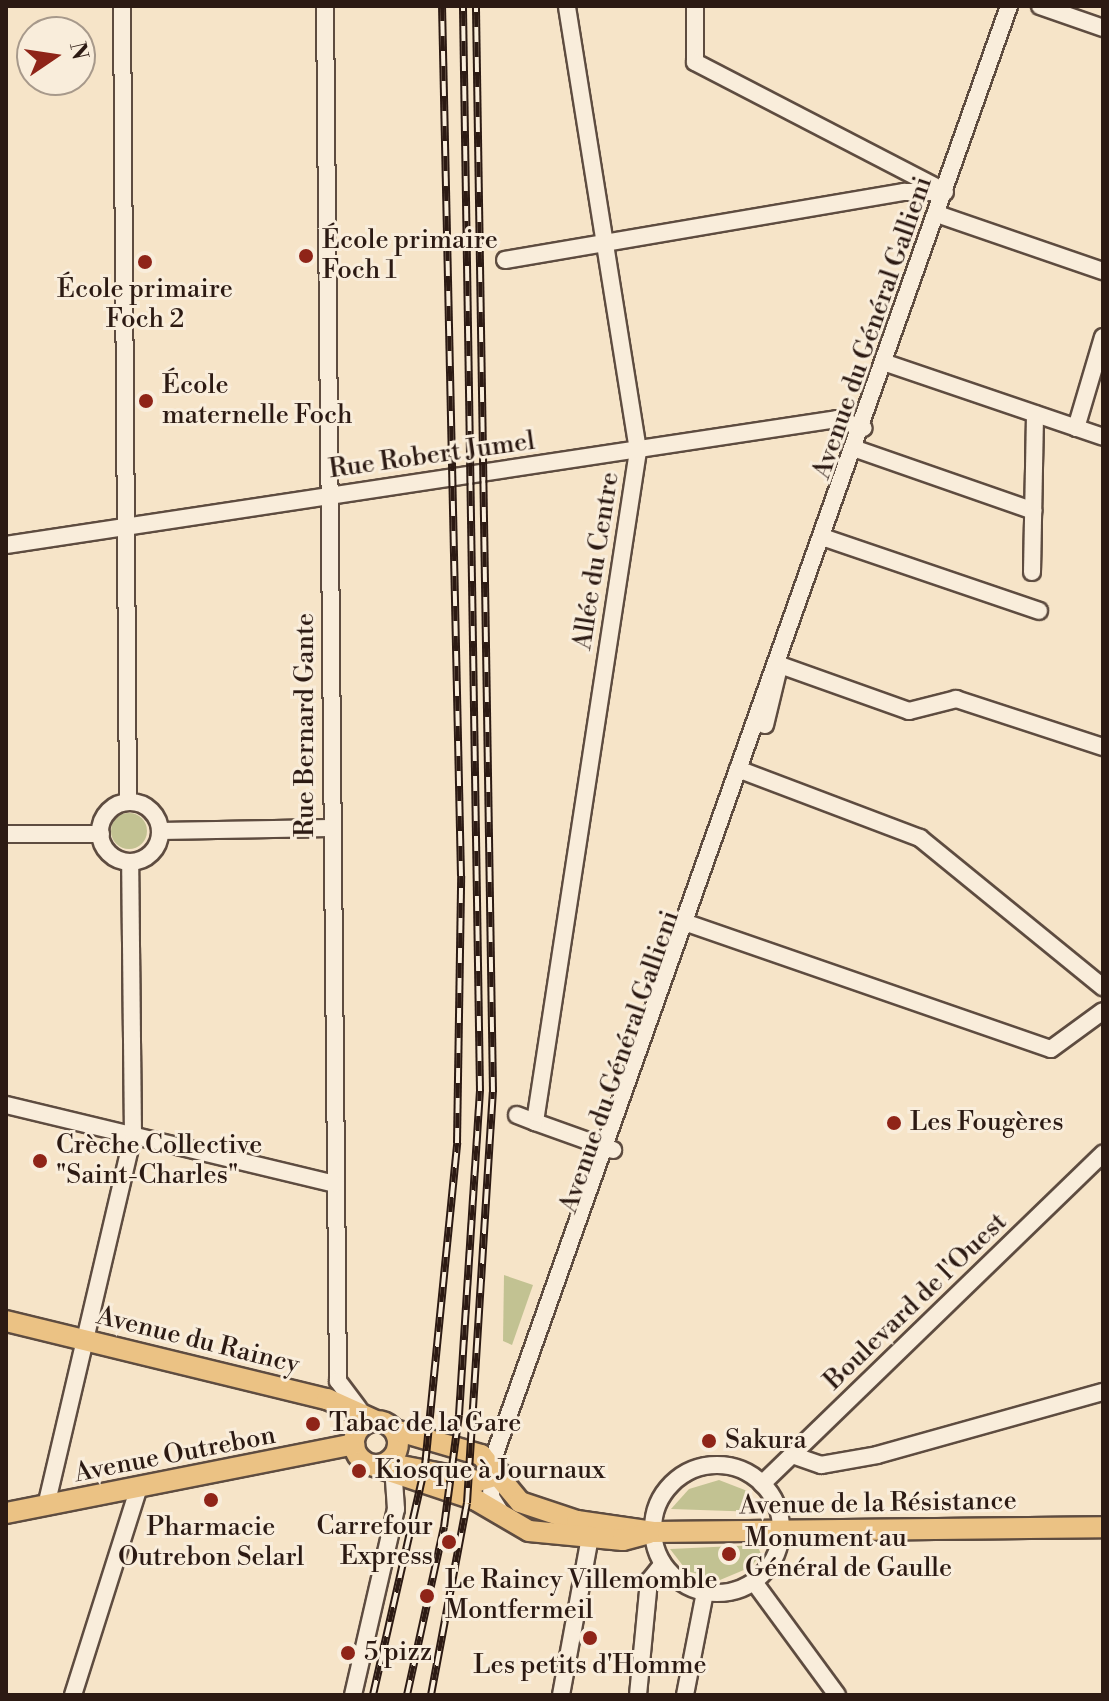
<!DOCTYPE html>
<meta charset="utf-8">
<style>
body{margin:0}
#map{position:relative;width:1109px;height:1701px;overflow:hidden;background:#f6e4c8;font-family:"Libre Bodoni",serif}
div>[style]{position:absolute}
.green>*{inset:0;background:#c2c292}
.round{border-radius:50%}
.roads{filter:drop-shadow(2px 0 #5e4c40) drop-shadow(-2px 0 #5e4c40) drop-shadow(0 2px #5e4c40) drop-shadow(0 -2px #5e4c40)}
.minor>*{height:16px;margin:-8px;padding:0 8px;transform-origin:8px;border-radius:8px;background:#f9eddb}
.minor>.ring{margin:-8px;padding:0;box-sizing:content-box;background:none;border:16px solid #f9eddb;border-radius:50%}
.major>*{height:20px;margin:-10px;padding:0 10px;transform-origin:10px;border-radius:10px;background:#ebc284}
.major>.ring{margin:-10px;padding:0;box-sizing:content-box;background:none;border:20px solid #ebc284;border-radius:50%}
.rail>*{height:8px;margin-top:-4px;transform-origin:0;background:repeating-linear-gradient(90deg,#f9eddb 0 15px,#2c1a13 0 30px);box-sizing:border-box;border-block:2px solid #2c1a13}
.dots>*{width:22px;height:22px;translate:-50% -50%;box-sizing:border-box;border:4px solid #f9eddb;border-radius:50%}
span{translate:-50% -50%;white-space:nowrap;text-align:center;line-height:1.15;-webkit-text-stroke:6px #f9eddb;paint-order:stroke}
.poi-label{font-size:26px;color:#2c1a13}
.left{translate:0 -50%;text-align:left}
.right{translate:-100% -50%;text-align:right}
.street-label{font-size:26px;color:#2c1a13}
.frame{position:absolute;inset:0;border:8px solid #2c1a13;pointer-events:none}
.north{position:absolute;left:16px;top:16px;width:80px;height:80px;box-sizing:border-box;background:#f9eddb;border:2px solid #a7998b;border-radius:50%;rotate:77deg;font-size:22px;font-weight:700;line-height:32px;text-align:center;color:#2c1a13}
.north::after{content:'';display:block;margin:auto;width:28px;height:36px;background:#8f2418;clip-path:polygon(50% 0,100% 100%,50% 72%,0 100%)}
</style>
<div id="map">
<div class="green">
<i class="round" style="left:111px;top:813px;width:36px;height:36px"></i>
<i style="clip-path:polygon(504px 1275px,533px 1285px,512px 1345px,503px 1341px)"></i>
<i style="clip-path:polygon(719px 1480px,750px 1492px,759px 1512px,671px 1509px,689px 1489px)"></i>
<i style="clip-path:polygon(757px 1545px,761px 1554px,751px 1567px,720px 1580px,687px 1571px,670px 1549px)"></i>
</div>
<div class="roads">
<div class="minor">
<i style="left:122px;top:6px;width:796px;rotate:89.57deg"></i>
<i style="left:325px;top:6px;width:1375px;rotate:89.46deg"></i>
<i style="left:338px;top:1381px;width:34px;rotate:53deg"></i>
<i style="left:695px;top:6px;width:56px;rotate:90deg"></i>
<i style="left:695px;top:62px;width:278px;rotate:27.4deg"></i>
<i style="left:1040px;top:6px;width:67px;rotate:19.2deg"></i>
<i style="left:567px;top:7px;width:450px;rotate:80.9deg"></i>
<i style="left:638px;top:451px;width:679px;rotate:98.73deg"></i>
<i style="left:535px;top:1122px;width:83px;rotate:19.7deg"></i>
<i style="left:937px;top:214px;width:176px;rotate:19deg"></i>
<i style="left:505px;top:260px;width:405px;rotate:-9.7deg"></i>
<i style="left:904px;top:192px;width:41px"></i>
<i style="left:886px;top:363px;width:229px;rotate:18.8deg"></i>
<i style="left:1076px;top:428px;width:95px;rotate:-73.5deg"></i>
<i style="left:856px;top:449px;width:188px;rotate:19.2deg"></i>
<i style="left:825px;top:538px;width:226px;rotate:18.8deg"></i>
<i style="left:6px;top:545px;width:840px;rotate:-8.62deg"></i>
<i style="left:837px;top:419px;width:28px;rotate:19deg"></i>
<i style="left:1032px;top:572px;width:158px;rotate:-88.9deg"></i>
<i style="left:780px;top:665px;width:137px;rotate:19.6deg"></i>
<i style="left:909px;top:711px;width:49px;rotate:-14.3deg"></i>
<i style="left:956px;top:699px;width:155px;rotate:18.1deg"></i>
<i style="left:765px;top:725px;width:60px;rotate:-76.4deg"></i>
<i style="left:738px;top:769px;width:195px;rotate:20.8deg"></i>
<i style="left:920px;top:838px;width:236px;rotate:39.2deg"></i>
<i class="ring" style="left:100px;top:802px;width:44px;height:44px"></i>
<i style="left:160px;top:831px;width:170px;rotate:-1deg"></i>
<i style="left:6px;top:834px;width:95px"></i>
<i style="left:684px;top:922px;width:388px;rotate:19.1deg"></i>
<i style="left:1051px;top:1049px;width:64px;rotate:-36.2deg"></i>
<i style="left:6px;top:1105px;width:338px;rotate:13.5deg"></i>
<i style="left:517px;top:1115px;width:19px;rotate:21deg"></i>
<i style="left:795px;top:1456px;width:28px;rotate:19deg"></i>
<i style="left:821px;top:1465px;width:57px;rotate:-10.1deg"></i>
<i style="left:877px;top:1455px;width:235px;rotate:-15.6deg"></i>
<i class="ring" style="left:653px;top:1465px;width:112px;height:112px"></i>
<i style="left:762px;top:1484px;width:475px;rotate:-44.1deg"></i>
<i style="left:46px;top:1506px;width:381px;rotate:-76.8deg"></i>
<i style="left:133px;top:1135px;width:273px;rotate:-90.6deg"></i>
<i style="left:501px;top:1513px;width:19px;rotate:-122deg"></i>
<i style="left:491px;top:1497px;width:35px;rotate:-88deg"></i>
<i style="left:492px;top:1462px;width:1545px;rotate:-70.45deg"></i>
<i style="left:754px;top:1582px;width:140px;rotate:53.7deg"></i>
<i style="left:73px;top:1695px;width:215px;rotate:-72.4deg"></i>
<i style="left:353px;top:1695px;width:191px;rotate:-77deg"></i>
<i style="left:396px;top:1509px;width:32px;rotate:-94deg"></i>
<i style="left:561px;top:1695px;width:161px;rotate:-79.6deg"></i>
<i style="left:638px;top:1695px;width:115px;rotate:-84.5deg"></i>
<i style="left:649px;top:1581px;width:22px;rotate:-51deg"></i>
<i style="left:685px;top:1695px;width:105px;rotate:-79deg"></i>
</div>
<div class="major">
<i style="left:6px;top:1321px;width:330px;rotate:13.7deg"></i>
<i style="left:327px;top:1399px;width:51px;rotate:24.1deg"></i>
<i class="ring" style="left:354px;top:1421px;width:24px;height:24px"></i>
<i style="left:395px;top:1430px;width:90px;rotate:16.2deg"></i>
<i style="left:481px;top:1455px;width:61px;rotate:50.3deg"></i>
<i style="left:520px;top:1502px;width:60px;rotate:18.4deg"></i>
<i style="left:577px;top:1521px;width:77px;rotate:8.2deg"></i>
<i style="left:653px;top:1532px;width:450px;rotate:-0.6deg"></i>
<i style="left:386px;top:1463px;width:94px;rotate:11.1deg"></i>
<i style="left:478px;top:1481px;width:24px;rotate:-17deg"></i>
<i style="left:371px;top:1465px;width:111px;rotate:18.4deg"></i>
<i style="left:476px;top:1500px;width:61px;rotate:30.3deg"></i>
<i style="left:529px;top:1531px;width:94px;rotate:5.5deg"></i>
<i style="left:623px;top:1540px;width:27px;rotate:-15deg"></i>
<i style="left:6px;top:1513px;width:355px;rotate:-11.2deg"></i>
</div>
</div>
<div class="rail">
<i style="left:373px;top:1695px;width:235px;rotate:-77.2deg"></i>
<i style="left:425px;top:1466px;width:325px;rotate:-84.3deg"></i>
<i style="left:457px;top:1143px;width:267px;rotate:-89.1deg"></i>
<i style="left:461px;top:876px;width:870px;rotate:-91.25deg"></i>
<i style="left:407px;top:1695px;width:172px;rotate:-77.6deg"></i>
<i style="left:444px;top:1527px;width:113px;rotate:-82.4deg"></i>
<i style="left:459px;top:1415px;width:325px;rotate:-86.3deg"></i>
<i style="left:480px;top:1091px;width:1085px;rotate:-90.9deg"></i>
<i style="left:431px;top:1695px;width:195px;rotate:-79.4deg"></i>
<i style="left:467px;top:1503px;width:412px;rotate:-86.4deg"></i>
<i style="left:493px;top:1092px;width:1086px;rotate:-90.9deg"></i>
</div>
<div class="dots">
<i style="left:306px;top:256px;background:#8f2418"></i>
<i style="left:145px;top:262px;background:#8f2418"></i>
<i style="left:146px;top:401px;background:#8f2418"></i>
<i style="left:894px;top:1123px;background:#8f2418"></i>
<i style="left:40px;top:1161px;background:#8f2418"></i>
<i style="left:313px;top:1424px;background:#8f2418"></i>
<i style="left:709px;top:1441px;background:#8f2418"></i>
<i style="left:359px;top:1471px;background:#8f2418"></i>
<i style="left:211px;top:1500px;background:#8f2418"></i>
<i style="left:449px;top:1542px;background:#8f2418"></i>
<i style="left:729px;top:1554px;background:#8f2418"></i>
<i style="left:427px;top:1596px;background:#8f2418"></i>
<i style="left:590px;top:1638px;background:#8f2418"></i>
<i style="left:348px;top:1653px;background:#8f2418"></i>
</div>
<div class="poi-label">
<span class="left" style="left:322px;top:256px">École primaire<br>Foch 1</span>
<span style="left:145px;top:305px">École primaire<br>Foch 2</span>
<span class="left" style="left:162px;top:401px">École<br>maternelle Foch</span>
<span class="left" style="left:910px;top:1123px">Les Fougères</span>
<span class="left" style="left:56px;top:1161px">Crèche Collective<br>"Saint-Charles"</span>
<span class="left" style="left:329px;top:1424px">Tabac de la Gare</span>
<span class="left" style="left:725px;top:1441px">Sakura</span>
<span class="left" style="left:375px;top:1471px">Kiosque à Journaux</span>
<span class="right" style="left:433px;top:1542px">Carrefour<br>Express</span>
<span style="left:211px;top:1543px">Pharmacie<br>Outrebon Selarl</span>
<span class="left" style="left:745px;top:1554px">Monument au<br>Général de Gaulle</span>
<span class="left" style="left:445px;top:1596px">Le Raincy Villemomble<br>Montfermeil</span>
<span class="left" style="left:364px;top:1653px">5 pizz</span>
<span style="left:590px;top:1666px">Les petits d'Homme</span>
</div>
<div class="street-label">
<span style="left:873px;top:328px;rotate:-71deg">Avenue du Général Gallieni</span>
<span style="left:432px;top:456px;rotate:-8deg">Rue Robert Jumel</span>
<span style="left:597px;top:561px;rotate:-81deg">Allée du Centre</span>
<span style="left:306px;top:725px;rotate:-90deg">Rue Bernard Gante</span>
<span style="left:620px;top:1062px;rotate:-71deg">Avenue du Général Gallieni</span>
<span style="left:916px;top:1302px;rotate:-44deg">Boulevard de l'Ouest</span>
<span style="left:198px;top:1341px;rotate:14deg">Avenue du Raincy</span>
<span style="left:175px;top:1455px;rotate:-11deg">Avenue Outrebon</span>
<span style="left:878px;top:1504px;rotate:-1deg">Avenue de la Résistance</span>
</div>
<div class="frame"></div>
<div class="north">N</div>
</div>
